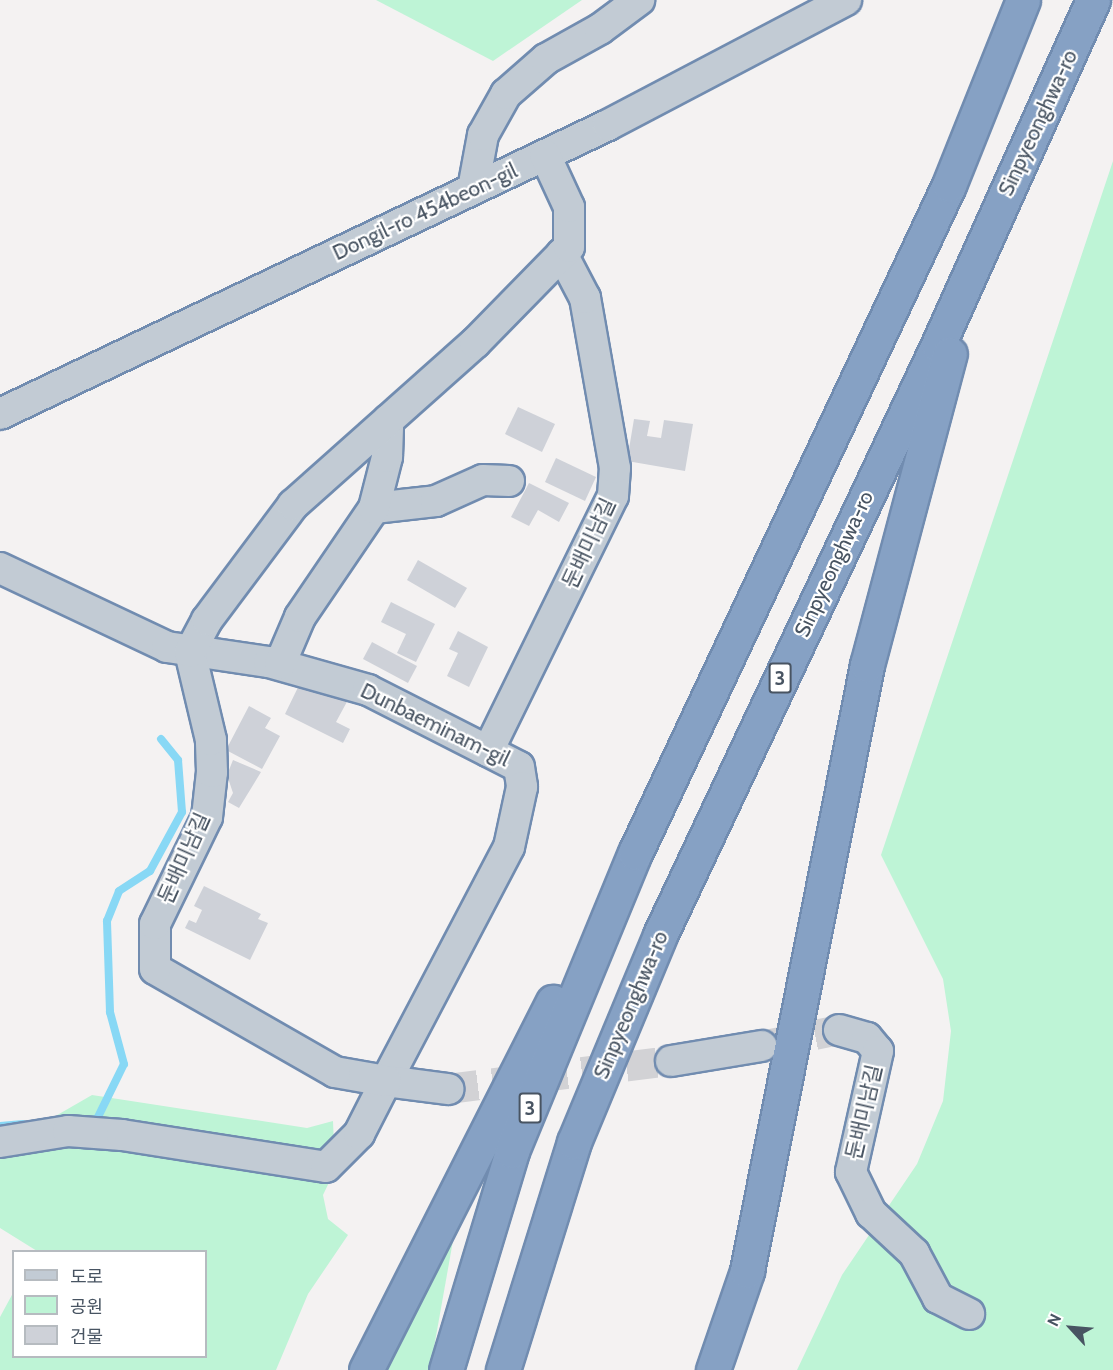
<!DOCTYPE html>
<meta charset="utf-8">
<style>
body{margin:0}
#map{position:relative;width:1113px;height:1370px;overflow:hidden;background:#f4f2f2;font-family:Cabin,"Noto Sans KR",sans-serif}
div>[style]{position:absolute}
.green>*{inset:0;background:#bef4d6}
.stream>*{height:8px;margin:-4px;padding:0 4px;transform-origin:4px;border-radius:4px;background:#88d8f5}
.building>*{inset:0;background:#ced1d8}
.minor-tunnel>*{height:30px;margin-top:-15px;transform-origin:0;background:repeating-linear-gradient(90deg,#d2d2d5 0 30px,transparent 0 45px)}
.roads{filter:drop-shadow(2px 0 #718cb0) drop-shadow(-2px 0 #718cb0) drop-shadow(0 2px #718cb0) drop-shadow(0 -2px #718cb0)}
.minor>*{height:30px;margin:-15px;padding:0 15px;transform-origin:15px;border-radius:15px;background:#c2cbd4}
.highway>*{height:33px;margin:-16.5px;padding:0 16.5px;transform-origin:16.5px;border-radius:16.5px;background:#86a1c4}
span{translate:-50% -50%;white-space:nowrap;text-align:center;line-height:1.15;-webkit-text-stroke:4.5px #fff;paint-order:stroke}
.shield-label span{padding:2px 4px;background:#fff;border:2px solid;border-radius:4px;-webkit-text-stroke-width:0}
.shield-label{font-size:20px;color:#485462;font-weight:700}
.street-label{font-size:21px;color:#485462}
.legend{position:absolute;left:12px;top:1250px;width:195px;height:108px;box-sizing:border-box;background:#fff;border:2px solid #b6bbc0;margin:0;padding:8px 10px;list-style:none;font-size:18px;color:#485462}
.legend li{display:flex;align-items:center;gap:12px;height:30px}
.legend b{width:30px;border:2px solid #b6bbc0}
.north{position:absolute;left:1041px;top:1298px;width:60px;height:60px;-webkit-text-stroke:4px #fff;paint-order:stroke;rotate:296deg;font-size:16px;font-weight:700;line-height:24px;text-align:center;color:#485462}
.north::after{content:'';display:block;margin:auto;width:21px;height:27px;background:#485462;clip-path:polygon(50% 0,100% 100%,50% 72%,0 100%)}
</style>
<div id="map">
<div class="green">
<i style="clip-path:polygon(376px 0,582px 0,493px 61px)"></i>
<i style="clip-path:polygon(1113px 161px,1113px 1370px,797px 1370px,842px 1275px,917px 1164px,943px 1101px,951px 1031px,943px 979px,881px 855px)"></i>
<i style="clip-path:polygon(92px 1095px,307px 1128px,333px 1121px,335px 1170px,323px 1195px,328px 1219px,348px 1235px,308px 1294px,276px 1370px,0 1370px,0 1317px,13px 1293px,14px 1356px,206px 1356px,206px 1252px,37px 1251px,0 1228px,0 1148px)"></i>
<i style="clip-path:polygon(459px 1207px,430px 1370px,387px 1370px)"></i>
</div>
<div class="stream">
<i style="left:87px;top:1120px;width:10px;rotate:-6deg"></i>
<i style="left:97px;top:1119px;width:61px;rotate:-63.9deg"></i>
<i style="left:124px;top:1064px;width:54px;rotate:-105.1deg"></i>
<i style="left:110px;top:1012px;width:91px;rotate:-91.9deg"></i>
<i style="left:107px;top:921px;width:32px;rotate:-68deg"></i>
<i style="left:119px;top:891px;width:37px;rotate:-33deg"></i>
<i style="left:150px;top:871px;width:67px;rotate:-61.5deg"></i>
<i style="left:182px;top:812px;width:52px;rotate:-94.4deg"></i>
<i style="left:178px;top:760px;width:27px;rotate:-129deg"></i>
<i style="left:0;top:1126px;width:23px;rotate:-5deg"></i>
</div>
<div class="building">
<i style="clip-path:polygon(518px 407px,555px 424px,542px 452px,505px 434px)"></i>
<i style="clip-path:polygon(634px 419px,650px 421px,647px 436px,661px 438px,664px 420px,693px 424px,685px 471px,627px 461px)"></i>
<i style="clip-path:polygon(556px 458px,596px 477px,585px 501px,545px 482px)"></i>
<i style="clip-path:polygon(529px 483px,569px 503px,559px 522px,538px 510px,529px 526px,511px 517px)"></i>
<i style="clip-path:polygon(418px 560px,467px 588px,455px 608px,407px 580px)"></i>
<i style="clip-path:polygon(391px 602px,435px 624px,416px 662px,397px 653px,406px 634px,381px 622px)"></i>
<i style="clip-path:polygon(458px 631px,488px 647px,469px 687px,447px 676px,458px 653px,449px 649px)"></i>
<i style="clip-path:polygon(372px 642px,417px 666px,408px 683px,363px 659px)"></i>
<i style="clip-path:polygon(304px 675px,349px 698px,336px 722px,350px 729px,343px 743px,285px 714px)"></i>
<i style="clip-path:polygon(249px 706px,271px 718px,265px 728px,280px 736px,262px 769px,226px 750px)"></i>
<i style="clip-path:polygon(233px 760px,261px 772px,239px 808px,228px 802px,233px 793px,227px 775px)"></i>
<i style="clip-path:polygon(204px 886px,261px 914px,258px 919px,268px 923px,250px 960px,185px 928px,189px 920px,196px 923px,202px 910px,194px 906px)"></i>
</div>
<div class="minor-tunnel">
<i style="left:771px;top:1044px;width:69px;rotate:-11.6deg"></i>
<i style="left:448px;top:1089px;width:225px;rotate:-7.2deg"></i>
</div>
<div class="roads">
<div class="minor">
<i style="left:473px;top:189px;width:55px;rotate:-79.5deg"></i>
<i style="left:483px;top:135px;width:47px;rotate:-60.7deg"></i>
<i style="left:506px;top:94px;width:53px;rotate:-41.2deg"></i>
<i style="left:546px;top:59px;width:62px;rotate:-29.1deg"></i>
<i style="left:600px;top:29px;width:49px;rotate:-36.6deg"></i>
<i style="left:0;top:414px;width:673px;rotate:-25.42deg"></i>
<i style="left:608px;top:125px;width:269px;rotate:-27.7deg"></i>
<i style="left:374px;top:508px;width:62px;rotate:-6.4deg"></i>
<i style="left:436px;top:501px;width:51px;rotate:-24.1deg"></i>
<i style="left:483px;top:480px;width:26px;rotate:2deg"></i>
<i style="left:0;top:568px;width:185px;rotate:25.3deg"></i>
<i style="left:167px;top:647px;width:103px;rotate:8.4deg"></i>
<i style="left:269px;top:662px;width:103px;rotate:15.8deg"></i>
<i style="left:368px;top:690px;width:169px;rotate:27deg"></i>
<i style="left:519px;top:767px;width:20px;rotate:81deg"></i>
<i style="left:522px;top:787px;width:61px;rotate:102.2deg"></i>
<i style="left:509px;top:847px;width:264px;rotate:117.7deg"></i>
<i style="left:386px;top:1081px;width:63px;rotate:7.4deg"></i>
<i style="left:280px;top:664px;width:51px;rotate:-66.9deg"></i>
<i style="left:300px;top:617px;width:132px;rotate:-55.8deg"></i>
<i style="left:374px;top:508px;width:53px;rotate:-75.7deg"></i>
<i style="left:387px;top:457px;width:37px;rotate:-88deg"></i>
<i style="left:488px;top:751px;width:284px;rotate:-63.9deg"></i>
<i style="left:613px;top:496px;width:28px;rotate:-86deg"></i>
<i style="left:615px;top:468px;width:173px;rotate:-100deg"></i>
<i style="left:585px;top:298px;width:50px;rotate:-117.6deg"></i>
<i style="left:839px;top:1030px;width:29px;rotate:16deg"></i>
<i style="left:867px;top:1038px;width:17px;rotate:50deg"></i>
<i style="left:878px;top:1051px;width:124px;rotate:102.6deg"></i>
<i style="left:851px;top:1172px;width:46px;rotate:64deg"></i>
<i style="left:871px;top:1213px;width:59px;rotate:42.9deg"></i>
<i style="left:914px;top:1253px;width:51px;rotate:61.9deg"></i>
<i style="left:938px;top:1298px;width:35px;rotate:27deg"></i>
<i style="left:671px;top:1061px;width:92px;rotate:-9.4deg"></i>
<i style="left:0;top:1142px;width:69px;rotate:-9.2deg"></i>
<i style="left:68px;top:1131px;width:54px;rotate:4.2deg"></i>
<i style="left:122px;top:1135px;width:206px;rotate:8.9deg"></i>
<i style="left:326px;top:1167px;width:47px;rotate:-45deg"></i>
<i style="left:359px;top:1134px;width:59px;rotate:-63deg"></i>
<i style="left:386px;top:1081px;width:52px;rotate:-170deg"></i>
<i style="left:335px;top:1072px;width:207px;rotate:-150.2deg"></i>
<i style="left:155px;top:969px;width:45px;rotate:-90deg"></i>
<i style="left:155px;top:924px;width:119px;rotate:-64.1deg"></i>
<i style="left:207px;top:817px;width:45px;rotate:-83.7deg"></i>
<i style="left:212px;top:772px;width:32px;rotate:-92deg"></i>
<i style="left:211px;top:740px;width:90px;rotate:-103.4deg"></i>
<i style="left:190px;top:652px;width:36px;rotate:-62deg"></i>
<i style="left:207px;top:620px;width:144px;rotate:-53.2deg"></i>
<i style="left:293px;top:505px;width:244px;rotate:-41.7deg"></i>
<i style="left:475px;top:343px;width:134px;rotate:-45.6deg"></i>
<i style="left:569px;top:247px;width:40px;rotate:-90deg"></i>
<i style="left:569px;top:207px;width:57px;rotate:-114.8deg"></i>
</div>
<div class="highway">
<i style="left:366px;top:1370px;width:413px;rotate:-63.1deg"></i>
<i style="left:446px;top:1370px;width:229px;rotate:-73.2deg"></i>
<i style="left:512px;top:1151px;width:322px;rotate:-67.6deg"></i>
<i style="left:635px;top:853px;width:738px;rotate:-64.82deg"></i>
<i style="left:949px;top:185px;width:199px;rotate:-68.2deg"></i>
<i style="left:503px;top:1370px;width:239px;rotate:-72.7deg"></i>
<i style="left:574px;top:1142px;width:224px;rotate:-67.4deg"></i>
<i style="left:660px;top:935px;width:652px;rotate:-64.77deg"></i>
<i style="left:938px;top:345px;width:378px;rotate:-65.8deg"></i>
<i style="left:713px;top:1370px;width:105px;rotate:-71deg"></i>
<i style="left:747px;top:1271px;width:618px;rotate:-78.8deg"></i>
<i style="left:867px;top:665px;width:322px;rotate:-75.1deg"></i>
</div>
</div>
<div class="shield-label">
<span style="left:780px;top:678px">3</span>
<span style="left:530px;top:1108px">3</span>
</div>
<div class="street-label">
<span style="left:1038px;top:123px;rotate:-65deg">Sinpyeonghwa-ro</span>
<span style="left:425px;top:212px;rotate:-25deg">Dongil-ro 454beon-gil</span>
<span style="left:589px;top:543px;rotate:-65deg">둔배미남길</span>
<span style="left:834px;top:564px;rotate:-65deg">Sinpyeonghwa-ro</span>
<span style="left:435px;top:725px;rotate:26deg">Dunbaeminam-gil</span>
<span style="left:184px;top:858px;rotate:-66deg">둔배미남길</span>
<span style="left:631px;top:1005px;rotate:-67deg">Sinpyeonghwa-ro</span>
<span style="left:864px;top:1112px;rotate:-77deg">둔배미남길</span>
</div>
<ul class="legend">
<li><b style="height:8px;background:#c2cbd4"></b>도로</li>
<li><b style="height:16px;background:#bef4d6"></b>공원</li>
<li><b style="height:16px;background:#ced1d8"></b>건물</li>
</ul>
<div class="north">N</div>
</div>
